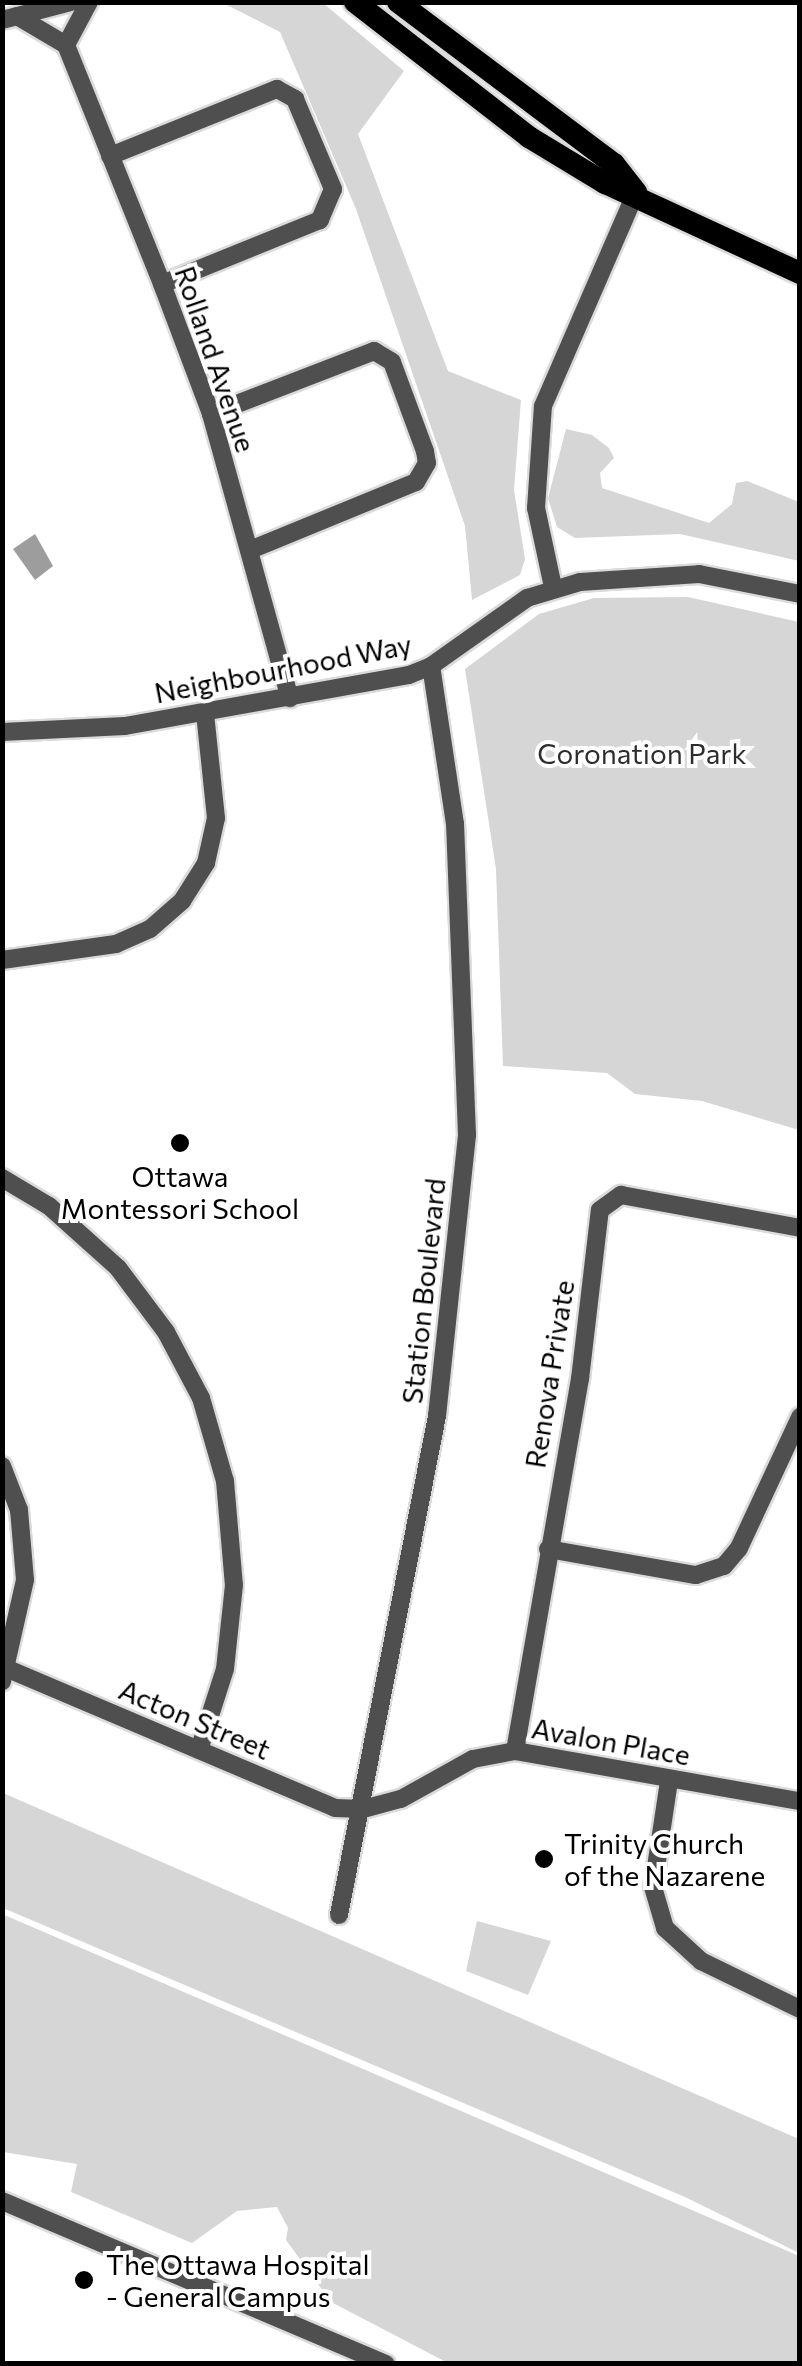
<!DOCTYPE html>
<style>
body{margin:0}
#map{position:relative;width:802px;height:2366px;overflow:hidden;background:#fff;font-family:Commissioner,sans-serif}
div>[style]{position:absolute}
.green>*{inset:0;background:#d6d6d6}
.water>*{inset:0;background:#9d9d9d}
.roads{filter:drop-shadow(2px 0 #dbdbdb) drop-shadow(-2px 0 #dbdbdb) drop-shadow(0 2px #dbdbdb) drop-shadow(0 -2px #dbdbdb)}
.minor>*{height:18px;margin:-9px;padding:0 9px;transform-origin:9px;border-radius:9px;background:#4f4f4f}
.major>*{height:22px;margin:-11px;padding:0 11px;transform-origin:11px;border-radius:11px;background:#000}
.dots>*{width:28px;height:28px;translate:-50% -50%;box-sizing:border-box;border:5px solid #fff;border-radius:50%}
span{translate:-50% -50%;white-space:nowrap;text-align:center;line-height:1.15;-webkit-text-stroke:8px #fff;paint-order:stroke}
.street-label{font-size:28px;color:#000}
.park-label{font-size:28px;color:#2d2d2d}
.poi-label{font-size:28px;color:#000}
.left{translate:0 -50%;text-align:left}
.frame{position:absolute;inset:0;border:5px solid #000;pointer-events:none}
</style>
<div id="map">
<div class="green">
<i style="clip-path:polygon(223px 3px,323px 3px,404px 71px,358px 134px,448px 371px,521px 400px,514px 490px,525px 559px,520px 575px,472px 600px,465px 526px,356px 209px,280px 32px)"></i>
<i style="clip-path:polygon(566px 429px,592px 435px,609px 448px,614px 458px,600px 473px,602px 488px,709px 523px,732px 504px,736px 483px,747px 481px,799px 502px,799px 561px,680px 534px,575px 538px,557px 527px,548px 498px)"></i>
<i style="clip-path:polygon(688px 597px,799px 622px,799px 1130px,702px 1101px,635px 1094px,607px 1073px,503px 1066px,496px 869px,465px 669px,539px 614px,594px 598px)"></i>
<i style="clip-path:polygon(3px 1793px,799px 2139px,799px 2253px,685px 2197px,3px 1908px)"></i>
<i style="clip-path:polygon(2px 1914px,799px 2256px,799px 2363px,448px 2363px,331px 2302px,286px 2240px,288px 2228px,277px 2207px,237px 2211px,192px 2243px,71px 2192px,77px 2164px,3px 2152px)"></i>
<i style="clip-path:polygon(477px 1921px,551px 1941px,528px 1995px,466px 1971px)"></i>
</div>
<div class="water">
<i style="clip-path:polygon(35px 534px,53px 566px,35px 580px,13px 549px)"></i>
</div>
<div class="roads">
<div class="minor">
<i style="left:17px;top:16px;width:57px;rotate:30.6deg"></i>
<i style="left:66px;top:45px;width:258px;rotate:68.1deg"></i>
<i style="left:162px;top:284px;width:139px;rotate:69.3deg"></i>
<i style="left:211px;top:414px;width:295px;rotate:74.5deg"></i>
<i style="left:2px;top:20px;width:71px;rotate:-14.6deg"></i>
<i style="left:66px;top:45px;width:49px;rotate:-61.9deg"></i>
<i style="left:110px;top:156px;width:180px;rotate:-21.9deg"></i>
<i style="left:277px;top:89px;width:21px;rotate:29deg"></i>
<i style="left:295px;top:99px;width:98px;rotate:67.1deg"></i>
<i style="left:333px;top:189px;width:34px;rotate:113deg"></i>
<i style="left:320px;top:220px;width:170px;rotate:157.9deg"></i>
<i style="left:211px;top:414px;width:175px;rotate:-21.1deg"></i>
<i style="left:374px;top:351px;width:21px;rotate:31deg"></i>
<i style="left:392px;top:362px;width:95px;rotate:69.7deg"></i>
<i style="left:425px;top:451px;width:12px;rotate:81deg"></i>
<i style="left:427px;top:463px;width:22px;rotate:120deg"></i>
<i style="left:416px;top:482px;width:179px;rotate:157.7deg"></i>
<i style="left:553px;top:587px;width:81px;rotate:-102.1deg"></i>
<i style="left:536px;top:508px;width:102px;rotate:-86.1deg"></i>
<i style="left:543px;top:406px;width:233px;rotate:-66.5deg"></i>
<i style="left:2px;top:732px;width:123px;rotate:-2.8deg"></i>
<i style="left:125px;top:726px;width:289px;rotate:-10.2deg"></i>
<i style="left:409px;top:675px;width:24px;rotate:-22deg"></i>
<i style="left:431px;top:666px;width:118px;rotate:-35.3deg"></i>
<i style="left:527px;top:598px;width:55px;rotate:-16.8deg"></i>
<i style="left:580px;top:582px;width:119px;rotate:-3.8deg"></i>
<i style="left:699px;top:574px;width:103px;rotate:11.2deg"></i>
<i style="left:2px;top:960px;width:115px;rotate:-8deg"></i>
<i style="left:116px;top:944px;width:37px;rotate:-24deg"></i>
<i style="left:150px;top:929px;width:43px;rotate:-41.2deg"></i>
<i style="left:182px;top:901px;width:45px;rotate:-57.7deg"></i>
<i style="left:206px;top:863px;width:46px;rotate:-77.5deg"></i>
<i style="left:216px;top:818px;width:105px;rotate:-96deg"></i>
<i style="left:2px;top:1178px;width:55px;rotate:30.8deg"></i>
<i style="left:49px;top:1206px;width:93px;rotate:41.9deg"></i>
<i style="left:118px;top:1268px;width:80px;rotate:53.1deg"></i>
<i style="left:166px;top:1332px;width:75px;rotate:62.1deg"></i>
<i style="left:201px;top:1398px;width:86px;rotate:73.9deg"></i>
<i style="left:225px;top:1481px;width:104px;rotate:85.1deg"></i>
<i style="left:234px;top:1585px;width:84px;rotate:96.1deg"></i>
<i style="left:225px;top:1669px;width:85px;rotate:107.8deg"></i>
<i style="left:2px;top:1466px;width:47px;rotate:68.9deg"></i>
<i style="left:19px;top:1510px;width:70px;rotate:85.1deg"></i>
<i style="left:25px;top:1580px;width:104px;rotate:102.8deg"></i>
<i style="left:548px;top:1549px;width:150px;rotate:10deg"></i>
<i style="left:696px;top:1575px;width:29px;rotate:-18deg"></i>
<i style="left:724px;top:1566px;width:23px;rotate:-50deg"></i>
<i style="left:739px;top:1548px;width:145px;rotate:-65deg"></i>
<i style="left:8px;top:1669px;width:355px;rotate:23deg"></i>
<i style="left:335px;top:1808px;width:28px;rotate:2deg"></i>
<i style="left:363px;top:1809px;width:39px;rotate:-15deg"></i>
<i style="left:401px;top:1799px;width:82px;rotate:-29.1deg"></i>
<i style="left:473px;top:1759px;width:43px;rotate:-10.8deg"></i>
<i style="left:515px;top:1751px;width:289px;rotate:10deg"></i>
<i style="left:515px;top:1751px;width:378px;rotate:-80.1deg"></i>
<i style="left:580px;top:1379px;width:170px;rotate:-83.3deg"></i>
<i style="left:600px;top:1210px;width:26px;rotate:-36deg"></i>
<i style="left:621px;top:1195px;width:182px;rotate:10.4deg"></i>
<i style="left:669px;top:1781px;width:107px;rotate:98.6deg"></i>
<i style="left:653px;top:1887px;width:43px;rotate:73.7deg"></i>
<i style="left:665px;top:1928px;width:49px;rotate:42.5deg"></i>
<i style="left:701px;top:1961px;width:110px;rotate:25.9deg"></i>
<i style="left:339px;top:1915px;width:509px;rotate:-78.89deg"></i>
<i style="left:437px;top:1416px;width:283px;rotate:-83.9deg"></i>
<i style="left:467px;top:1135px;width:311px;rotate:-92.2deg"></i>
<i style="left:455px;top:824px;width:160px;rotate:-98.6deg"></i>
<i style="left:2px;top:2201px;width:417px;rotate:23deg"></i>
</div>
<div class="major">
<i style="left:355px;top:2px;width:220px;rotate:37.8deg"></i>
<i style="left:529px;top:137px;width:89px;rotate:31.2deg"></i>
<i style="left:605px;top:183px;width:215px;rotate:24.8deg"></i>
<i style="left:398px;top:2px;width:270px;rotate:36.9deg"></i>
<i style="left:614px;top:164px;width:36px;rotate:52deg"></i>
</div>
</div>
<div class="dots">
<i style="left:180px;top:1143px;background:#000"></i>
<i style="left:544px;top:1859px;background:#000"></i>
<i style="left:84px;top:2280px;background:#000"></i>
</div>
<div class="street-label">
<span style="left:216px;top:359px;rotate:71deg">Rolland Avenue</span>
<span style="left:283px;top:668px;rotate:-11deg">Neighbourhood Way</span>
<span style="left:423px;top:1291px;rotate:-84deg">Station Boulevard</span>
<span style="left:549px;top:1374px;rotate:-81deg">Renova Private</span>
<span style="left:195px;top:1719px;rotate:23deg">Acton Street</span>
<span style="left:611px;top:1741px;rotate:10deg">Avalon Place</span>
</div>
<div class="park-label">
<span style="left:642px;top:753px">Coronation Park</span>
</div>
<div class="poi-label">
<span style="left:180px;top:1192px">Ottawa<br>Montessori School</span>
<span class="left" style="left:564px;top:1859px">Trinity Church<br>of the Nazarene</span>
<span class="left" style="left:106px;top:2280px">The Ottawa Hospital<br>- General Campus</span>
</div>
<div class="frame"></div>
</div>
